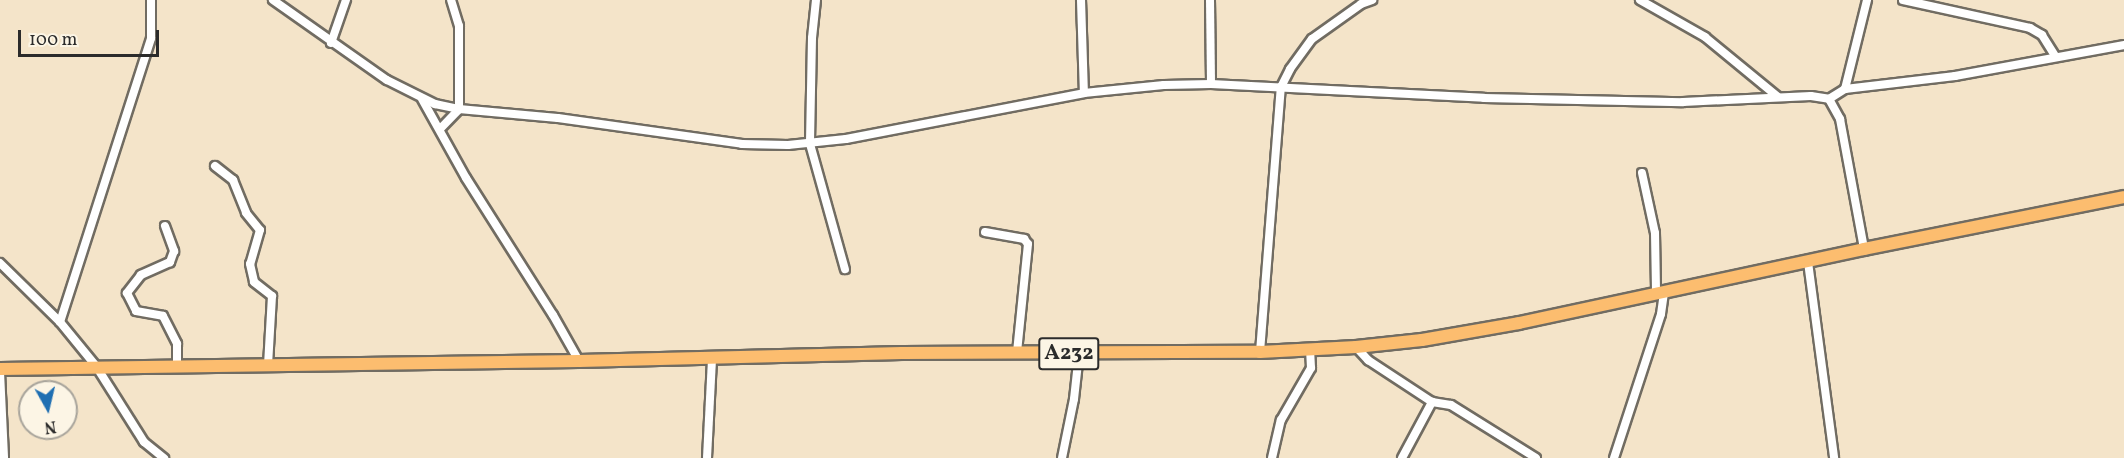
<!DOCTYPE html>
<style>
body{margin:0}
#map{position:relative;width:2124px;height:458px;overflow:hidden;background:#f4e4c9;font-family:Vollkorn,serif}
div>[style]{position:absolute}
.roads{filter:drop-shadow(2px 0 #716c62) drop-shadow(-2px 0 #716c62) drop-shadow(0 2px #716c62) drop-shadow(0 -2px #716c62)}
.street>*{height:8px;margin:-4px;padding:0 4px;transform-origin:4px;border-radius:4px;background:#fff}
.primary>*{height:12px;margin:-6px;padding:0 6px;transform-origin:6px;border-radius:6px;background:#fcbd6f}
span{translate:-50% -50%;white-space:nowrap;text-align:center;line-height:1.15;-webkit-text-stroke:5px #fcf5e5;paint-order:stroke}
.shield-label span{padding:2px 4px;background:#fcf5e5;border:2px solid;border-radius:4px;-webkit-text-stroke-width:0}
.shield-label{font-size:22px;color:#2b2b2b;font-weight:700}
.north{position:absolute;left:18px;top:380px;width:60px;height:60px;box-sizing:border-box;background:#fcf5e5;border:2px solid #a8a49b;border-radius:50%;rotate:172deg;font-size:16px;font-weight:700;line-height:24px;text-align:center;color:#2b2b2b}
.north::after{content:'';display:block;margin:auto;width:21px;height:27px;background:#1f6fb2;clip-path:polygon(50% 0,100% 100%,50% 72%,0 100%)}
.scale{position:absolute;left:18px;top:30px;width:141px;height:27px;box-sizing:border-box;border:3px solid #2b2b2b;border-top:0;padding-left:8px;font-size:18px;line-height:21px;white-space:nowrap;color:#2b2b2b;-webkit-text-stroke:4px #fcf5e5;paint-order:stroke}
</style>
<div id="map">
<div class="roads">
<div class="street">
<i style="left:273px;top:0;width:139px;rotate:35.1deg"></i>
<i style="left:387px;top:80px;width:54px;rotate:26.6deg"></i>
<i style="left:435px;top:104px;width:25px;rotate:12deg"></i>
<i style="left:459px;top:109px;width:99px;rotate:5.2deg"></i>
<i style="left:558px;top:118px;width:186px;rotate:8deg"></i>
<i style="left:742px;top:144px;width:46px;rotate:1.2deg"></i>
<i style="left:788px;top:145px;width:58px;rotate:-5.9deg"></i>
<i style="left:846px;top:139px;width:242px;rotate:-10.9deg"></i>
<i style="left:1084px;top:93px;width:80px;rotate:-5.7deg"></i>
<i style="left:1164px;top:85px;width:47px;rotate:-1.2deg"></i>
<i style="left:1211px;top:84px;width:273px;rotate:2.9deg"></i>
<i style="left:1484px;top:98px;width:199px;rotate:1.2deg"></i>
<i style="left:1683px;top:102px;width:128px;rotate:-2.7deg"></i>
<i style="left:1811px;top:96px;width:18px;rotate:9deg"></i>
<i style="left:1829px;top:99px;width:23px;rotate:61deg"></i>
<i style="left:1840px;top:119px;width:132px;rotate:79.5deg"></i>
<i style="left:816px;top:0;width:38px;rotate:96deg"></i>
<i style="left:812px;top:38px;width:106px;rotate:91.1deg"></i>
<i style="left:810px;top:144px;width:130px;rotate:74.4deg"></i>
<i style="left:1081px;top:0;width:93px;rotate:88.2deg"></i>
<i style="left:1210px;top:0;width:84px;rotate:89.3deg"></i>
<i style="left:1640px;top:0;width:75px;rotate:29.6deg"></i>
<i style="left:1705px;top:37px;width:94px;rotate:39.4deg"></i>
<i style="left:1903px;top:0;width:130px;rotate:12.4deg"></i>
<i style="left:2030px;top:28px;width:14px;rotate:30deg"></i>
<i style="left:2042px;top:35px;width:25px;rotate:58deg"></i>
<i style="left:331px;top:43px;width:46px;rotate:-70.8deg"></i>
<i style="left:1845px;top:89px;width:92px;rotate:-76.1deg"></i>
<i style="left:422px;top:99px;width:90px;rotate:60.9deg"></i>
<i style="left:466px;top:178px;width:162px;rotate:57.6deg"></i>
<i style="left:553px;top:315px;width:53px;rotate:60.5deg"></i>
<i style="left:1829px;top:99px;width:19px;rotate:-32deg"></i>
<i style="left:1845px;top:89px;width:111px;rotate:-6.7deg"></i>
<i style="left:1955px;top:76px;width:172px;rotate:-10.4deg"></i>
<i style="left:440px;top:129px;width:28px;rotate:-46deg"></i>
<i style="left:459px;top:109px;width:83px;rotate:-90deg"></i>
<i style="left:459px;top:26px;width:27px;rotate:-107deg"></i>
<i style="left:215px;top:166px;width:23px;rotate:38deg"></i>
<i style="left:233px;top:180px;width:35px;rotate:68deg"></i>
<i style="left:246px;top:213px;width:22px;rotate:51deg"></i>
<i style="left:260px;top:230px;width:35px;rotate:106deg"></i>
<i style="left:250px;top:264px;width:18px;rotate:77deg"></i>
<i style="left:254px;top:282px;width:23px;rotate:38deg"></i>
<i style="left:272px;top:296px;width:69px;rotate:93.3deg"></i>
<i style="left:1642px;top:173px;width:61px;rotate:77.8deg"></i>
<i style="left:1655px;top:233px;width:60px;rotate:89deg"></i>
<i style="left:165px;top:226px;width:27px;rotate:70deg"></i>
<i style="left:174px;top:251px;width:12px;rotate:110deg"></i>
<i style="left:170px;top:262px;width:32px;rotate:156deg"></i>
<i style="left:141px;top:275px;width:23px;rotate:128deg"></i>
<i style="left:127px;top:293px;width:20px;rotate:63deg"></i>
<i style="left:136px;top:311px;width:27px;rotate:10deg"></i>
<i style="left:163px;top:316px;width:31px;rotate:63deg"></i>
<i style="left:177px;top:344px;width:21px;rotate:90deg"></i>
<i style="left:985px;top:232px;width:40px;rotate:10deg"></i>
<i style="left:1024px;top:239px;width:6px;rotate:51deg"></i>
<i style="left:1028px;top:244px;width:110px;rotate:95.8deg"></i>
<i style="left:1808px;top:262px;width:198px;rotate:82.4deg"></i>
<i style="left:0;top:263px;width:84px;rotate:44.5deg"></i>
<i style="left:60px;top:322px;width:57px;rotate:50.7deg"></i>
<i style="left:96px;top:366px;width:90px;rotate:57.7deg"></i>
<i style="left:144px;top:442px;width:26px;rotate:39deg"></i>
<i style="left:60px;top:322px;width:298px;rotate:-72.2deg"></i>
<i style="left:151px;top:38px;width:38px;rotate:-90deg"></i>
<i style="left:1356px;top:347px;width:18px;rotate:47deg"></i>
<i style="left:1368px;top:360px;width:77px;rotate:33.3deg"></i>
<i style="left:1432px;top:402px;width:19px;rotate:9deg"></i>
<i style="left:1451px;top:405px;width:100px;rotate:31.9deg"></i>
<i style="left:1260px;top:352px;width:266px;rotate:-85.5deg"></i>
<i style="left:1281px;top:87px;width:20px;rotate:-63deg"></i>
<i style="left:1290px;top:69px;width:37px;rotate:-54deg"></i>
<i style="left:1312px;top:39px;width:60px;rotate:-35.5deg"></i>
<i style="left:1361px;top:4px;width:12px;rotate:-20deg"></i>
<i style="left:0;top:372px;width:86px;rotate:87.3deg"></i>
<i style="left:707px;top:458px;width:100px;rotate:-87.1deg"></i>
<i style="left:1062px;top:458px;width:60px;rotate:-78.5deg"></i>
<i style="left:1074px;top:399px;width:45px;rotate:-83.7deg"></i>
<i style="left:1272px;top:458px;width:39px;rotate:-77deg"></i>
<i style="left:1281px;top:420px;width:60px;rotate:-60deg"></i>
<i style="left:1311px;top:368px;width:17px;rotate:-93deg"></i>
<i style="left:1402px;top:458px;width:64px;rotate:-61.8deg"></i>
<i style="left:1614px;top:458px;width:151px;rotate:-71.9deg"></i>
<i style="left:1661px;top:314px;width:22px;rotate:-82deg"></i>
</div>
<div class="primary">
<i style="left:0;top:369px;width:579px;rotate:-0.79deg"></i>
<i style="left:579px;top:361px;width:323px;rotate:-1.4deg"></i>
<i style="left:902px;top:353px;width:358px;rotate:-0.2deg"></i>
<i style="left:1260px;top:352px;width:96px;rotate:-3deg"></i>
<i style="left:1356px;top:347px;width:66px;rotate:-6.1deg"></i>
<i style="left:1422px;top:340px;width:98px;rotate:-9.9deg"></i>
<i style="left:1519px;top:323px;width:353px;rotate:-12.1deg"></i>
<i style="left:1864px;top:249px;width:265px;rotate:-11.3deg"></i>
</div>
</div>
<div class="shield-label">
<span style="left:1069px;top:354px">A232</span>
</div>
<div class="north">N</div>
<div class="scale">100 m</div>
</div>
